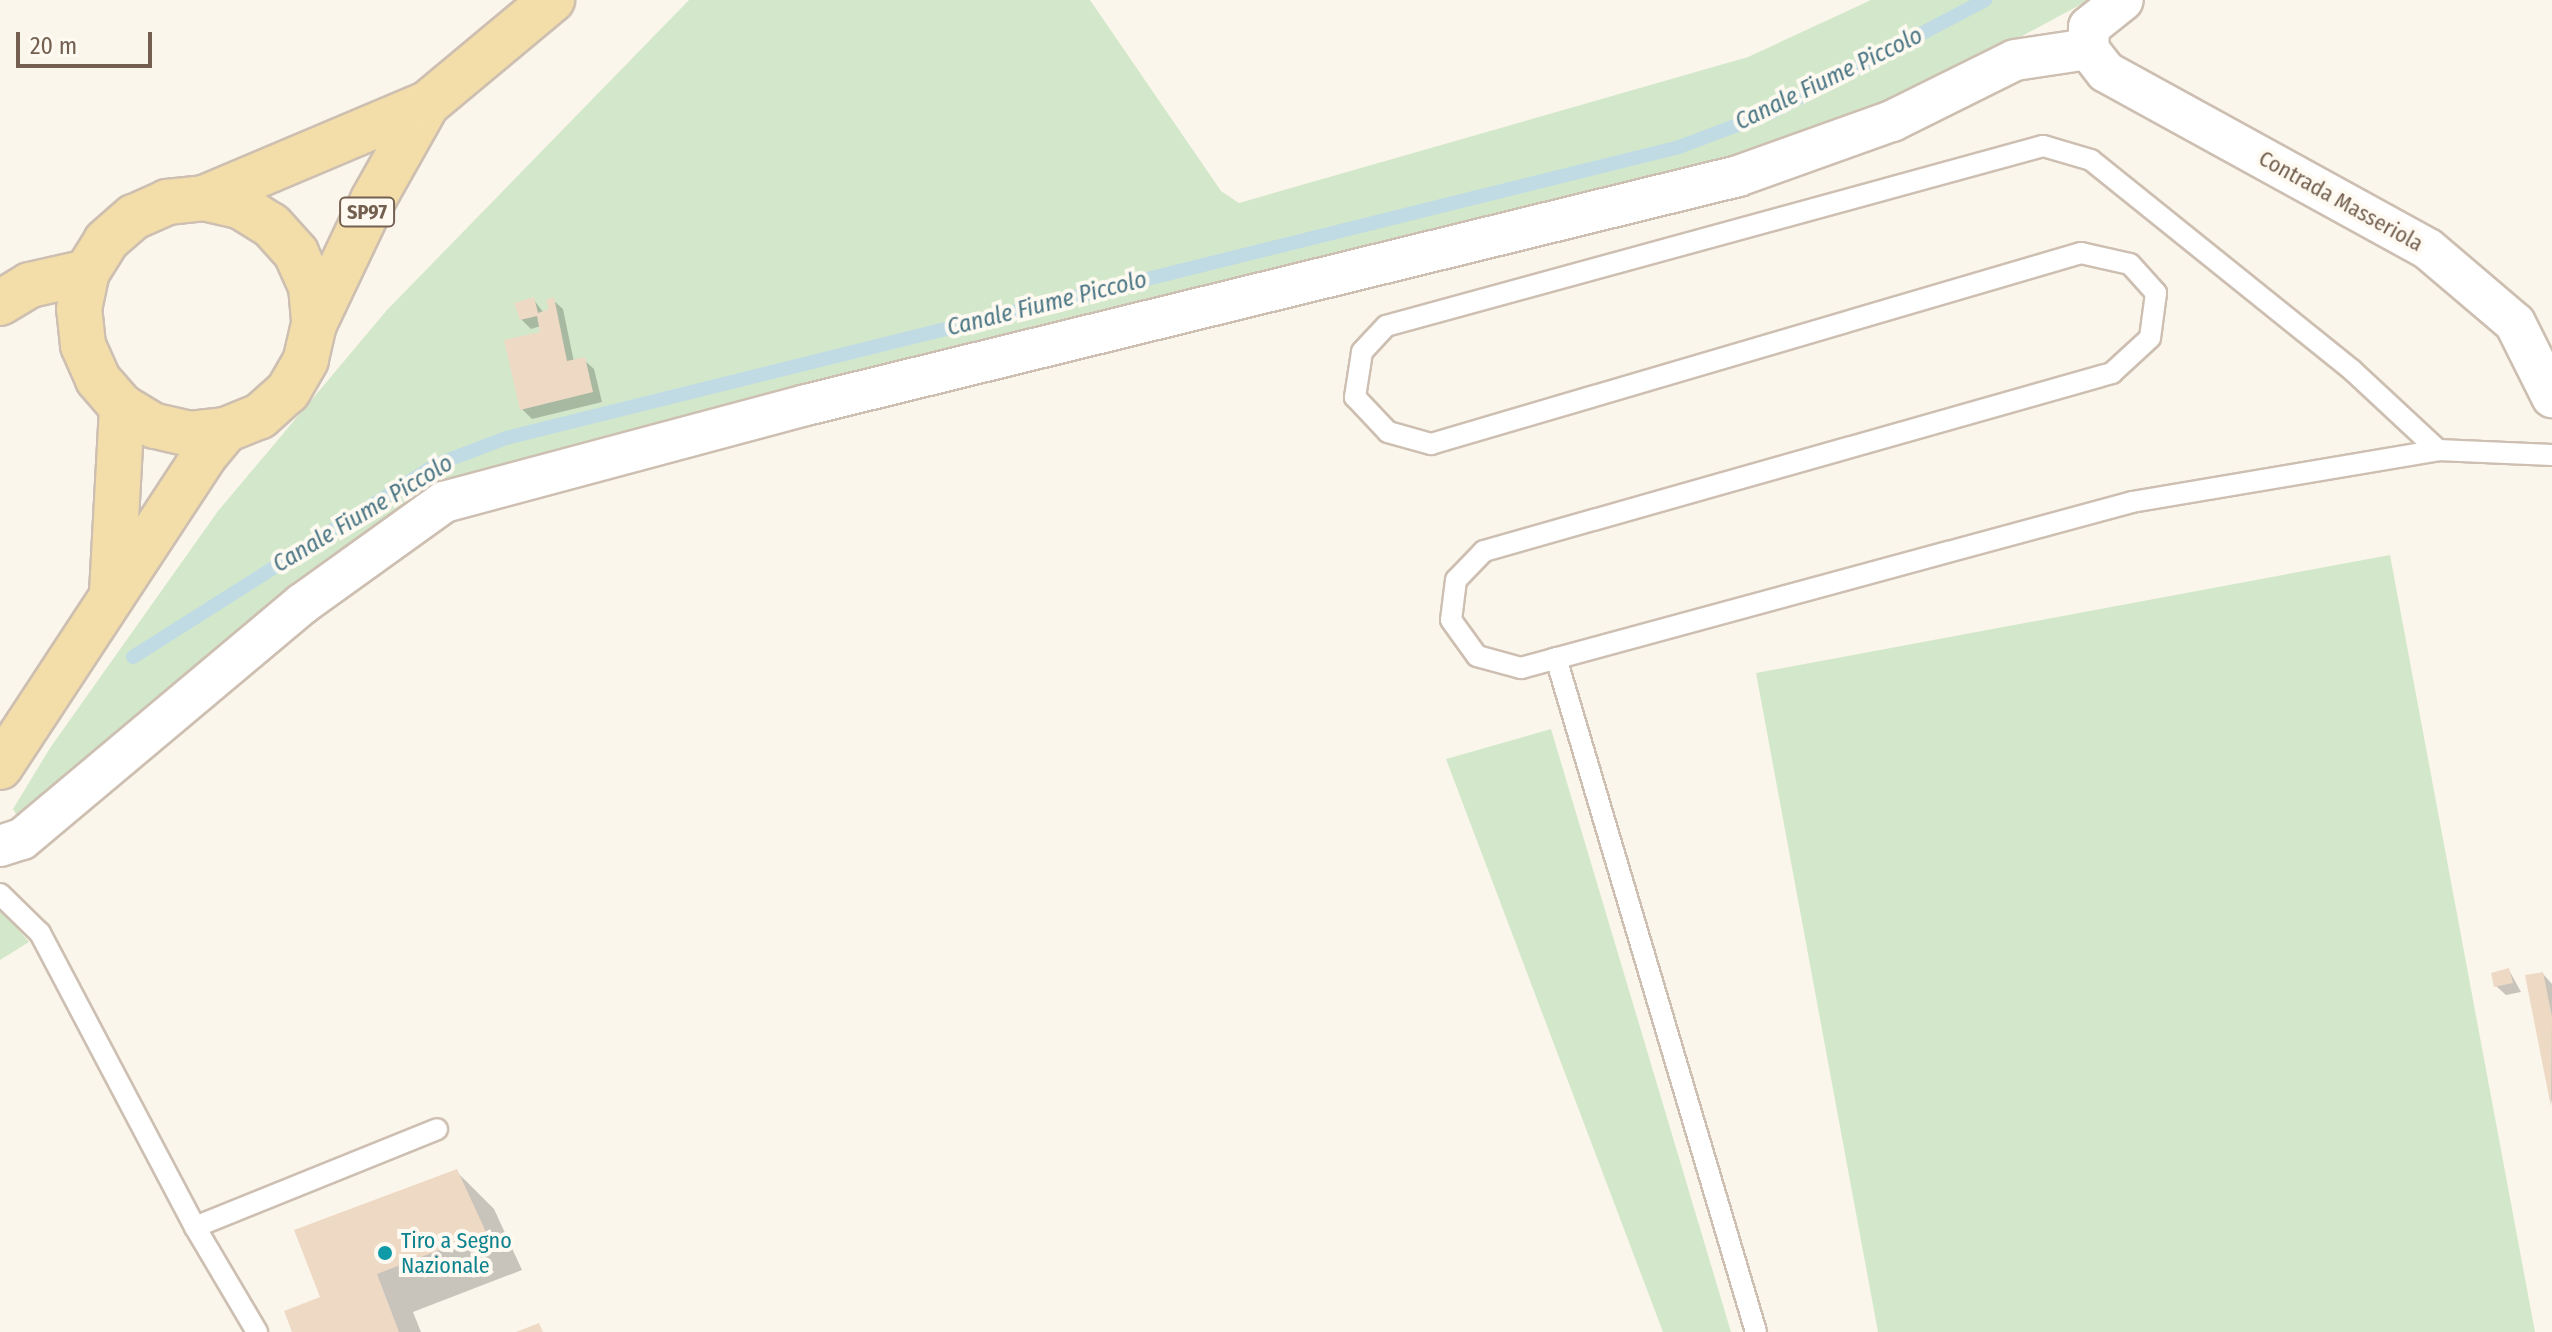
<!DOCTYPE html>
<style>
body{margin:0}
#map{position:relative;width:2552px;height:1332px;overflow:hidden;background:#fbf6eb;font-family:"Fira Sans Condensed",sans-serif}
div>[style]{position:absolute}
.green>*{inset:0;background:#d3e8ca}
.shadow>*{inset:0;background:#0003}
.stream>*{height:14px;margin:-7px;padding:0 7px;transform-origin:7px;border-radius:7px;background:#c0dbe4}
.building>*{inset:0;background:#eed9c5}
.roads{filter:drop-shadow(2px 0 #cdbfb1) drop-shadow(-2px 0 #cdbfb1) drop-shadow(0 2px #cdbfb1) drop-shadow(0 -2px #cdbfb1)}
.lane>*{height:20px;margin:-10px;padding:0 10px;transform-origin:10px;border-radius:10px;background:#fff}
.street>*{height:40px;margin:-20px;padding:0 20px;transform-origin:20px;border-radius:20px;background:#fff}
.primary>*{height:44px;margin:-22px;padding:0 22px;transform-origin:22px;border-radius:22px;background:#f3deaa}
.dots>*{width:22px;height:22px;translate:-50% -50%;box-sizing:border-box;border:4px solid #fefaf1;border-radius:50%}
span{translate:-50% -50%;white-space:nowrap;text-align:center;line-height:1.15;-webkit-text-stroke:8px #fefaf1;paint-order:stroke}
.shield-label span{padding:2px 6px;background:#fefaf1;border:2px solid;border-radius:6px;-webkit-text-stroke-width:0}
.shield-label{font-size:20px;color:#746050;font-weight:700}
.street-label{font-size:22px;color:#746050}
.culture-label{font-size:22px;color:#0d838f}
.left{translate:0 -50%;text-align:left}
.water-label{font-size:24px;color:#4b7685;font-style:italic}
.scale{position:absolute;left:16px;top:32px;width:136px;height:36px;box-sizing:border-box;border:4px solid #746050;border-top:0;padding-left:10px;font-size:24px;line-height:28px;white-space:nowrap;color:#746050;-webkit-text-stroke:6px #fefaf1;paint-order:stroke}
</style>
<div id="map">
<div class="green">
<i style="clip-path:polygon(689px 0,1090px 0,1221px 191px,1239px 203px,1748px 57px,1871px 0,2089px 0,1946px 77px,1734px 162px,535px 461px,26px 817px,17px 816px,13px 809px,50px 748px,218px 511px,387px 310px)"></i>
<i style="clip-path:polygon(2390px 555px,2535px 1332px,1878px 1332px,1756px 673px)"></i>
<i style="clip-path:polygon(1551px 729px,1731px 1332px,1663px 1332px,1446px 759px)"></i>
<i style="clip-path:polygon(0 908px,29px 942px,0 960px)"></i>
</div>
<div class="shadow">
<i style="clip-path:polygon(533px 299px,544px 313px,552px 310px,553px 300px,563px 309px,574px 362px,584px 360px,594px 369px,602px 402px,532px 419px,522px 409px,543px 333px,541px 326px,531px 329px,521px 319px)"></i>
<i style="clip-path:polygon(2509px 970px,2521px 992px,2506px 995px,2496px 986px)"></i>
<i style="clip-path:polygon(2543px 974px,2552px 984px,2552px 1104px,2528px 977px)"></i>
<i style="clip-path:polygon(456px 1171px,494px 1209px,522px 1270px,413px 1312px,421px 1332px,294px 1332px)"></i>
</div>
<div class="stream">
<i style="left:133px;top:657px;width:358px;rotate:-32.4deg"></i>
<i style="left:435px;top:465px;width:76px;rotate:-20.8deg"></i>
<i style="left:506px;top:438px;width:1209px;rotate:-13.93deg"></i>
<i style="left:1679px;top:147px;width:99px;rotate:-20.6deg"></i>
<i style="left:1772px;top:112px;width:241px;rotate:-27.7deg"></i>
</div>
<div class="building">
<i style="clip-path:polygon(534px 297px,538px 313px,549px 309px,546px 300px,554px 297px,567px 361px,585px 357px,593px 392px,520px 410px,504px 340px,540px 332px,537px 316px,520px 320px,514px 303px)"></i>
<i style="clip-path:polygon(2509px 968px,2513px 983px,2494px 987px,2491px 973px)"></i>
<i style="clip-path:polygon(2543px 972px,2552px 1017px,2551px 1107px,2525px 975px)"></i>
<i style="clip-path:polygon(457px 1169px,486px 1232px,377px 1274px,399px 1332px,292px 1332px,284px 1311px,320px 1297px,294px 1230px)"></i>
<i style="clip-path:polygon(539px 1323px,543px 1332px,516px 1332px)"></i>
</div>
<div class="roads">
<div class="lane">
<i style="left:2438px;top:450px;width:117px;rotate:-137.1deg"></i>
<i style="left:2352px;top:370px;width:335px;rotate:-141.2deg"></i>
<i style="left:2091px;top:160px;width:50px;rotate:-163.7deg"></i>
<i style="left:2043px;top:146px;width:681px;rotate:164.68deg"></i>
<i style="left:1386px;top:326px;width:35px;rotate:133deg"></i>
<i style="left:1362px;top:352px;width:46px;rotate:98.8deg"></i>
<i style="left:1355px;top:397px;width:48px;rotate:46.7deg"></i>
<i style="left:1388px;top:432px;width:45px;rotate:15.6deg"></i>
<i style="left:1431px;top:444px;width:677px;rotate:-16.38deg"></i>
<i style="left:2081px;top:253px;width:50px;rotate:12.7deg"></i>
<i style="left:2130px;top:264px;width:39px;rotate:48deg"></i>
<i style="left:2156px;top:293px;width:45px;rotate:97.6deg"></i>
<i style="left:2150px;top:338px;width:52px;rotate:137.4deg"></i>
<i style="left:2112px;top:373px;width:653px;rotate:164.18deg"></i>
<i style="left:1484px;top:551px;width:40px;rotate:134deg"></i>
<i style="left:1456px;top:580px;width:40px;rotate:97.1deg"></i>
<i style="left:1451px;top:620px;width:44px;rotate:54.2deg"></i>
<i style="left:1477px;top:656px;width:46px;rotate:15.3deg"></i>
<i style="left:1521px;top:668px;width:633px;rotate:-15.2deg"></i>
<i style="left:2132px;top:502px;width:310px;rotate:-9.6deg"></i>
<i style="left:2438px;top:450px;width:114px;rotate:2.5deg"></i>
<i style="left:1556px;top:658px;width:703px;rotate:73.47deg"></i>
<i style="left:0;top:894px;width:56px;rotate:44.3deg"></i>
<i style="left:40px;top:933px;width:332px;rotate:62.2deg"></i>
<i style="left:195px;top:1227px;width:122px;rotate:59.4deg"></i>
<i style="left:195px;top:1227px;width:261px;rotate:-22deg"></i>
</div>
<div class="street">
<i style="left:2088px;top:49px;width:29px;rotate:52deg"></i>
<i style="left:2106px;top:72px;width:367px;rotate:28.8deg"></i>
<i style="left:2428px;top:249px;width:114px;rotate:40.4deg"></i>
<i style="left:2515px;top:323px;width:83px;rotate:63.4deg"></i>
<i style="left:2088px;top:49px;width:22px;rotate:-87deg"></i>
<i style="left:2089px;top:27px;width:43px;rotate:-38.5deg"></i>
<i style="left:0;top:846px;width:23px;rotate:-18deg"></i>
<i style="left:22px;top:839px;width:366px;rotate:-40deg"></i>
<i style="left:302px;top:604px;width:175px;rotate:-35.7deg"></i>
<i style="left:444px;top:502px;width:375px;rotate:-15deg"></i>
<i style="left:806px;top:405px;width:960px;rotate:-13.8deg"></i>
<i style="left:1738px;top:176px;width:164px;rotate:-19.7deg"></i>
<i style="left:1892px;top:121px;width:137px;rotate:-26.4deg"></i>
<i style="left:2015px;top:60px;width:74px;rotate:-8.6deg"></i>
</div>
<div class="primary">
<i style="left:427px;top:104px;width:110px;rotate:119.4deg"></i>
<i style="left:373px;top:200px;width:137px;rotate:115.4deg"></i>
<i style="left:314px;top:324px;width:37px;rotate:103deg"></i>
<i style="left:306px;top:360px;width:36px;rotate:120deg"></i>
<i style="left:288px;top:391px;width:38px;rotate:138deg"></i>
<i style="left:260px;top:416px;width:37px;rotate:158deg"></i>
<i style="left:226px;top:430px;width:36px;rotate:174deg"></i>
<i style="left:190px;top:434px;width:37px;rotate:-167deg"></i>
<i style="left:154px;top:426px;width:37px;rotate:-149deg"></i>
<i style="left:122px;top:407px;width:37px;rotate:-131deg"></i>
<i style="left:98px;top:379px;width:37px;rotate:-114deg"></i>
<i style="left:83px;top:345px;width:36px;rotate:-96deg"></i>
<i style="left:79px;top:309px;width:38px;rotate:-78deg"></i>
<i style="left:87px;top:272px;width:36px;rotate:-58deg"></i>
<i style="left:106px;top:241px;width:37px;rotate:-41deg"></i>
<i style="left:134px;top:217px;width:36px;rotate:-24deg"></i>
<i style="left:167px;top:202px;width:37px;rotate:-6deg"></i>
<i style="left:204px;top:198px;width:242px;rotate:-22.9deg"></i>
<i style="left:427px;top:104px;width:163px;rotate:-39.8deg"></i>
<i style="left:204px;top:198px;width:37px;rotate:13deg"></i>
<i style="left:240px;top:206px;width:36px;rotate:32deg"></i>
<i style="left:271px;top:225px;width:38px;rotate:48deg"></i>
<i style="left:296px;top:253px;width:36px;rotate:66deg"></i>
<i style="left:311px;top:286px;width:38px;rotate:85deg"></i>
<i style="left:0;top:303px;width:35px;rotate:-31deg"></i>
<i style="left:30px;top:285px;width:58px;rotate:-12.8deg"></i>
<i style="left:112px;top:593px;width:186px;rotate:-86.9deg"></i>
<i style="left:0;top:767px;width:372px;rotate:-56.7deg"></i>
<i style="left:204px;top:456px;width:34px;rotate:-50deg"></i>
</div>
</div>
<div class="dots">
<i style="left:385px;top:1253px;background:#0f9aa8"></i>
</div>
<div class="shield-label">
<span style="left:367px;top:212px">SP97</span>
</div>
<div class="street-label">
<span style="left:2341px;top:201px;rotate:29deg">Contrada Masseriola</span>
</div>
<div class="culture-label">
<span class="left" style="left:401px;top:1253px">Tiro a Segno<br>Nazionale</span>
</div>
<div class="water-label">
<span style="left:1829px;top:79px;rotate:-26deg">Canale Fiume Piccolo</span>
<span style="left:1047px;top:304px;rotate:-14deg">Canale Fiume Piccolo</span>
<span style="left:363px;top:514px;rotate:-31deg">Canale Fiume Piccolo</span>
</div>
<div class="scale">20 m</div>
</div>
